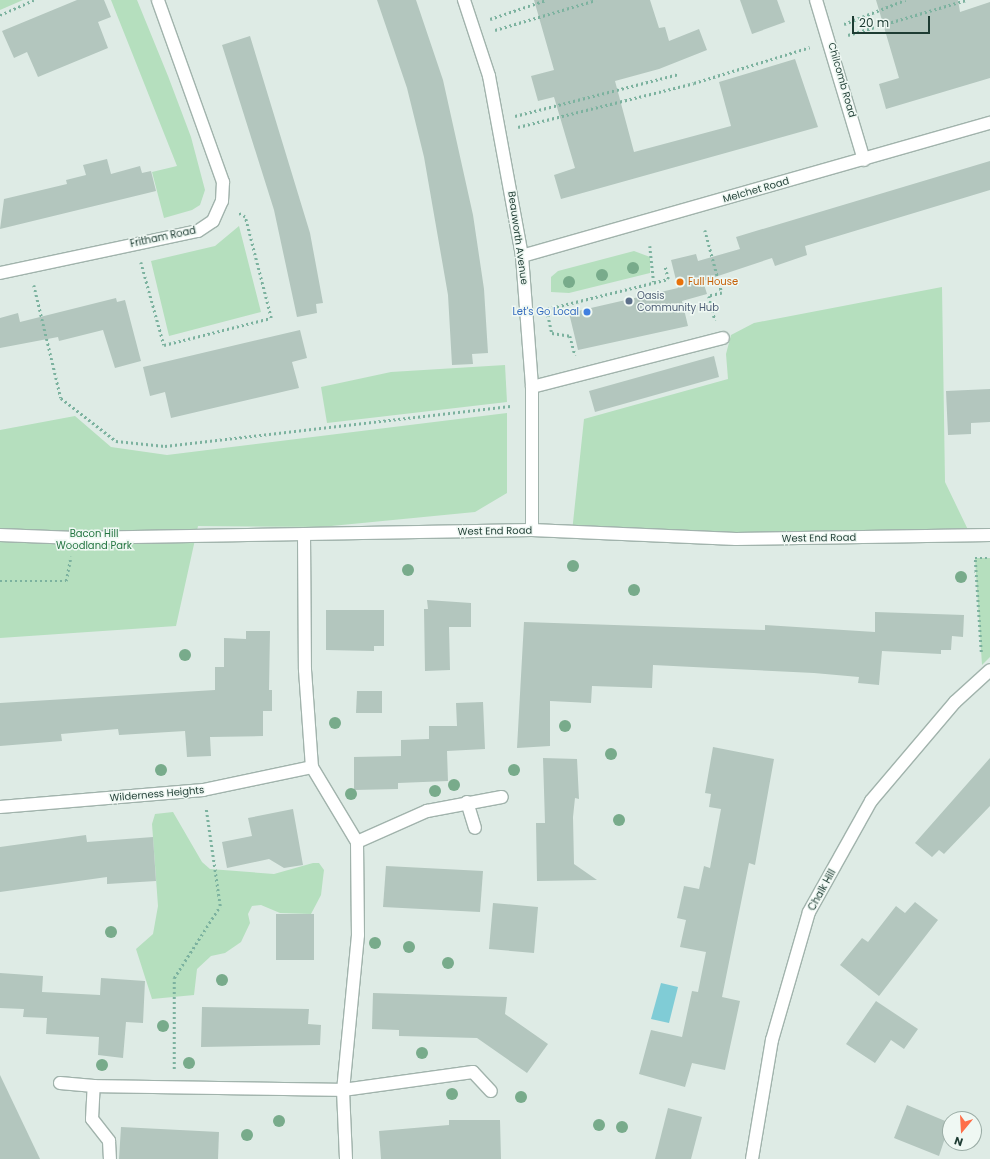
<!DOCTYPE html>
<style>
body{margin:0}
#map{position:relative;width:990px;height:1159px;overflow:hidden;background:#deebe5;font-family:Poppins,sans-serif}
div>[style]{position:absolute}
.green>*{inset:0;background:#b5dfbe}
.water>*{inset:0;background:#80ccd6}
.building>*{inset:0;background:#b3c6be}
.path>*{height:2.5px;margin-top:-1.25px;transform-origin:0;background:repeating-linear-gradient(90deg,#7cb29f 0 2px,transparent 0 5px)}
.roads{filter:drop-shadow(1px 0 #a1b3ac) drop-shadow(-1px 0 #a1b3ac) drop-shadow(0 1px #a1b3ac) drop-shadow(0 -1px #a1b3ac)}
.lane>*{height:12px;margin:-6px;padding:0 6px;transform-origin:6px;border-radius:6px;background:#fff}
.street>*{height:12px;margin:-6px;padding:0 6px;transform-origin:6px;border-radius:6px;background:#fff}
.secondary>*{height:12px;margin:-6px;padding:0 6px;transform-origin:6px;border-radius:6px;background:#fff}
.trees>*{width:12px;height:12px;margin:-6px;border-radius:50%;background:#78ab8b}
.dots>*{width:11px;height:11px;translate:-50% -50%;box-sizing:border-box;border:2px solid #eff8f3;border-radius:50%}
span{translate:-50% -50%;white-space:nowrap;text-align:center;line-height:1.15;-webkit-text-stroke:3px #eff8f3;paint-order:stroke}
.street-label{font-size:10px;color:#1e3c33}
.food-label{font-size:10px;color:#c56008}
.left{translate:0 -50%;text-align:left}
.service-label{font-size:10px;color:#4e5e75}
.shop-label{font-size:10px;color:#366cbe}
.right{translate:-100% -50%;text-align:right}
.park-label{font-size:10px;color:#257642}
.north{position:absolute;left:942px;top:1111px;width:40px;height:40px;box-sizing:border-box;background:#eff8f3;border:1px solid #9bada6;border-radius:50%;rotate:198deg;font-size:11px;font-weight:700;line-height:16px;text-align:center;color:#1e3c33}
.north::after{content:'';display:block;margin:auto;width:14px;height:18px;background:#fe6f49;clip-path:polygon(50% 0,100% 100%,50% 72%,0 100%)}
.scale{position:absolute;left:852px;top:16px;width:78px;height:18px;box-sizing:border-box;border:2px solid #1e3c33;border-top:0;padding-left:5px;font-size:12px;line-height:14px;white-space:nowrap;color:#1e3c33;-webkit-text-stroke:3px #eff8f3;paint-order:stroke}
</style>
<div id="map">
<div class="green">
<i style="clip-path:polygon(0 0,23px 0,0 10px)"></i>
<i style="clip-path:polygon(111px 0,137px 0,168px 76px,191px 137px,205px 190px,200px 205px,192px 210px,164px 218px,152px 172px,177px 166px)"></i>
<i style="clip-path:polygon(239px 226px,261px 312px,169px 336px,151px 261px,215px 246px)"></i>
<i style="clip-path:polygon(634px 251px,650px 257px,650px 273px,569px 293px,551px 292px,551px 277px,558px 271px)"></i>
<i style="clip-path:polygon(942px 287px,945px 482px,971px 536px,572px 532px,584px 419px,728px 379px,726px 354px,731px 335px,754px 323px)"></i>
<i style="clip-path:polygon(505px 365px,507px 402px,327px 423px,321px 387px,391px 372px)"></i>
<i style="clip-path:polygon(507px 413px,507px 493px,475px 512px,321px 527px,198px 526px,176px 626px,0 638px,0 430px,75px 416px,111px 447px,167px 455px)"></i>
<i style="clip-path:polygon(975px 558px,990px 558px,990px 657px,982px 665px)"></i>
<i style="clip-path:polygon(173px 812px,202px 862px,210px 869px,274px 874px,313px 863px,319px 863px,324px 870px,323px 878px,321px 895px,311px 914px,280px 913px,261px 905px,252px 906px,248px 914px,250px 923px,241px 942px,225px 953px,211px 956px,197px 969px,194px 995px,152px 999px,136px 949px,153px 934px,158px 906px,152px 824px,155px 814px)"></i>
</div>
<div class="water">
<i style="clip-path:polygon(661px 983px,678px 987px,669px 1023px,651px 1019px)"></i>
</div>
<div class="building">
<i style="clip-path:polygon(77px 0,104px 0,111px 17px,98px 22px,108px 48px,38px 77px,27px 52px,14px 58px,2px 31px)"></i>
<i style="clip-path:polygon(377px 0,416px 0,443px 80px,473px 215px,484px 289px,488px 353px,472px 354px,473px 364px,452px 365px,448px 295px,424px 157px,407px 88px)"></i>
<i style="clip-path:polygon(534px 0,650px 0,659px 28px,665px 27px,669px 41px,699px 29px,707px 50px,659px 69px,615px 81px,634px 152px,731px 126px,719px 82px,795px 59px,818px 127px,561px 199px,554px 175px,575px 168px,554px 97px,538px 101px,531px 76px,554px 70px)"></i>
<i style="clip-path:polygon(740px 0,777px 0,785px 22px,752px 34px)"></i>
<i style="clip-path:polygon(876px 0,958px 0,960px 12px,990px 2px,990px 78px,886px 109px,879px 84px,899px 78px)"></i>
<i style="clip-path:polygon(250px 36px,310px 233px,323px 303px,316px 304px,317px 313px,297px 317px,274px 210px,222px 45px)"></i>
<i style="clip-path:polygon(107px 159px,111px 174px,140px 166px,142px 173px,151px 171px,156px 191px,0 229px,4px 199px,67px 184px,66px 180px,86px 175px,83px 165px)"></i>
<i style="clip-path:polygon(990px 161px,990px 190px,805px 246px,807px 255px,775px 266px,772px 258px,703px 281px,707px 294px,682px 301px,681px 297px,688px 326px,578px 350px,569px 313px,678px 288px,671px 260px,696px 254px,698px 261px,740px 249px,736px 237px)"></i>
<i style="clip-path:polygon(116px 298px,117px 302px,125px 300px,141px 361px,115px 368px,103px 330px,59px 341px,58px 337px,0 348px,0 318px,18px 313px,20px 322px)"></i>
<i style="clip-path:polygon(300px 330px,307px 358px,292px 362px,299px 388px,171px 418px,165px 392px,150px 396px,143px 367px)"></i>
<i style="clip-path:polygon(714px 356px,719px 377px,595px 412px,589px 391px)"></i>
<i style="clip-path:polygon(990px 389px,990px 422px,971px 423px,971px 434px,948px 435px,946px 391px)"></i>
<i style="clip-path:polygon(427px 600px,471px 603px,471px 627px,449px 627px,450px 670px,425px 671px,424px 609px,428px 609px)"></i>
<i style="clip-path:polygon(326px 610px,384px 610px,384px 646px,374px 646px,374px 651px,326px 650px)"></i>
<i style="clip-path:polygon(875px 612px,964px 615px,963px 637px,952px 636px,951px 650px,941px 650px,941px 654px,882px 651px,879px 685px,858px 683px,859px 677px,814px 673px,653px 665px,652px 688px,592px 686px,591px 703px,550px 701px,550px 746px,517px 748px,524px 622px,765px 630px,765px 625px,875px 632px)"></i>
<i style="clip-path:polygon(246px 631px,270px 631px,269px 690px,272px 690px,272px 711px,263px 711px,263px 736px,210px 737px,211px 756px,187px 757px,185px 731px,119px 735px,118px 729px,61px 734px,62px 741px,0 746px,0 703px,215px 690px,215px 667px,224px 667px,224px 638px,246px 639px)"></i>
<i style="clip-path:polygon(357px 691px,382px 691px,382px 713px,356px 713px)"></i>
<i style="clip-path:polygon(483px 702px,485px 749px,447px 751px,448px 781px,398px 783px,398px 789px,354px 790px,354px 757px,401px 756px,401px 740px,429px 739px,429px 726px,457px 726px,456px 703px)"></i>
<i style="clip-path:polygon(713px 747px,774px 759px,755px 865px,749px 863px,722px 997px,740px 1001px,725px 1070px,692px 1063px,685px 1087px,639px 1074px,651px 1030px,682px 1037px,692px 991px,698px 992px,706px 952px,680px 947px,686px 920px,677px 918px,684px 886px,699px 889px,704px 866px,710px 868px,721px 809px,709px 807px,711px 794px,705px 793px)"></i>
<i style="clip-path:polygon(543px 758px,577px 759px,579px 799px,575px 798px,573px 817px,574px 864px,597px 880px,537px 881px,536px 823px,545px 823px)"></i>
<i style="clip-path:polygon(990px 758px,990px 806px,944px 854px,939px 850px,932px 857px,915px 843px)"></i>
<i style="clip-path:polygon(293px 809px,303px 865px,284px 868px,269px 859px,227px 868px,222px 842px,252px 836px,248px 818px)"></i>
<i style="clip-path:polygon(86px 835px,87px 842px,153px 837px,156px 881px,107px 884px,107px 877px,0 892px,0 847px)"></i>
<i style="clip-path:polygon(386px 866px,483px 871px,480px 912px,383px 907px)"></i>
<i style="clip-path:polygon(915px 902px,938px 920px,879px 996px,840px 965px,862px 938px,868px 942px,896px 906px,905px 913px)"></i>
<i style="clip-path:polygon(493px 903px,538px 907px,534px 953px,489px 949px)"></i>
<i style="clip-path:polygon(276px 914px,314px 914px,314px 960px,276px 960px)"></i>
<i style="clip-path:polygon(0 973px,43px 976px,42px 992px,100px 995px,101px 978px,145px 981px,143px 1023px,126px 1022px,123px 1058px,98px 1055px,99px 1037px,46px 1034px,47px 1018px,23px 1017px,24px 1009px,0 1008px)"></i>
<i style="clip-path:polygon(373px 993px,507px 997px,505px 1014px,548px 1044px,527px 1073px,477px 1038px,399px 1036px,399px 1030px,372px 1029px)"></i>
<i style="clip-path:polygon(876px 1001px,918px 1029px,904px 1049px,891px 1040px,875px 1063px,846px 1044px)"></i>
<i style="clip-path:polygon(202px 1007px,309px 1009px,308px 1024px,321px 1025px,320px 1045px,201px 1047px)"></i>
<i style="clip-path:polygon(0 1075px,40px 1159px,0 1159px)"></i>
<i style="clip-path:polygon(907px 1105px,950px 1123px,939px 1156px,894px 1138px)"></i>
<i style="clip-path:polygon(668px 1108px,702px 1117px,691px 1159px,655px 1159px)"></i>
<i style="clip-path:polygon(449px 1120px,500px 1120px,501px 1159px,381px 1159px,379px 1131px,449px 1125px)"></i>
<i style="clip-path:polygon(121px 1127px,219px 1132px,218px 1159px,119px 1159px)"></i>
</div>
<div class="path">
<i style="left:0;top:15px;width:37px;rotate:-24deg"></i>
<i style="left:490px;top:19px;width:59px;rotate:-18.7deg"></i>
<i style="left:844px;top:24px;width:66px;rotate:-21.5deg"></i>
<i style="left:495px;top:30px;width:105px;rotate:-16.5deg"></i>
<i style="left:848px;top:35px;width:123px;rotate:-16.5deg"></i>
<i style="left:515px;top:116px;width:169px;rotate:-14.4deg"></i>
<i style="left:518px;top:127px;width:181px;rotate:-14deg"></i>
<i style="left:694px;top:83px;width:121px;rotate:-17.2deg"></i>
<i style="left:705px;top:230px;width:65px;rotate:74.9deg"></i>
<i style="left:722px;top:293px;width:13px;rotate:167deg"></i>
<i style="left:709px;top:296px;width:25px;rotate:76deg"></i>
<i style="left:650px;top:246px;width:36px;rotate:84deg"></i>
<i style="left:141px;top:262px;width:86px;rotate:74.5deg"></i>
<i style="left:164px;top:345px;width:110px;rotate:-14.2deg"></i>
<i style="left:271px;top:318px;width:104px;rotate:-104.4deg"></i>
<i style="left:245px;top:217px;width:8px;rotate:-150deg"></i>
<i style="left:34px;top:285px;width:116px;rotate:76.6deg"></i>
<i style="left:61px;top:398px;width:70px;rotate:38deg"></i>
<i style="left:116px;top:441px;width:49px;rotate:5.8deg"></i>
<i style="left:165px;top:446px;width:349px;rotate:-6.6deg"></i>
<i style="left:547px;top:309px;width:125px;rotate:-13.9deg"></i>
<i style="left:668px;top:279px;width:12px;rotate:-104deg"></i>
<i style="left:547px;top:310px;width:24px;rotate:78deg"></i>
<i style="left:552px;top:333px;width:18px;rotate:9deg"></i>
<i style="left:570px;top:336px;width:20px;rotate:75deg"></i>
<i style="left:0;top:581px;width:66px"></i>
<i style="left:66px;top:581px;width:25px;rotate:-79deg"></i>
<i style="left:981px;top:652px;width:94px;rotate:-93.7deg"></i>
<i style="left:975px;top:558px;width:15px"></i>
<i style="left:174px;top:1069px;width:91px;rotate:-90deg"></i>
<i style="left:174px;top:978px;width:85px;rotate:-57.4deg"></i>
<i style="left:220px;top:906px;width:98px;rotate:-98.2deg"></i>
</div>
<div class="roads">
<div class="lane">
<i style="left:532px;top:387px;width:197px;rotate:-14.4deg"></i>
<i style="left:343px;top:1090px;width:131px;rotate:-7.9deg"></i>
<i style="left:473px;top:1072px;width:26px;rotate:47deg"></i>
<i style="left:92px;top:1119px;width:28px;rotate:52deg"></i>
<i style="left:109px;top:1141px;width:18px;rotate:87deg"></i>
</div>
<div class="street">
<i style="left:464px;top:0;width:80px;rotate:71.8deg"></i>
<i style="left:489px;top:76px;width:183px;rotate:79.6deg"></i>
<i style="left:522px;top:256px;width:131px;rotate:85.6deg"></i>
<i style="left:532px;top:387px;width:143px;rotate:90deg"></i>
<i style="left:816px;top:0;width:167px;rotate:73.3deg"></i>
<i style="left:522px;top:256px;width:487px;rotate:-15.9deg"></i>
<i style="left:0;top:273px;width:202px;rotate:-12deg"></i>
<i style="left:198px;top:231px;width:18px;rotate:-34deg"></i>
<i style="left:213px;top:221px;width:22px;rotate:-66deg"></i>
<i style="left:222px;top:201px;width:19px;rotate:-87deg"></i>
<i style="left:223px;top:182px;width:193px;rotate:-109.7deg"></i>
<i style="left:304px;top:534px;width:136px;rotate:89.6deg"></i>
<i style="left:305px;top:670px;width:97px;rotate:85.9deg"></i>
<i style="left:312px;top:767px;width:87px;rotate:59deg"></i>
<i style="left:357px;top:842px;width:93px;rotate:89.4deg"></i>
<i style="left:358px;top:935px;width:156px;rotate:95.5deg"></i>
<i style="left:343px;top:1090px;width:69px;rotate:87.5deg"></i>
<i style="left:467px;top:802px;width:27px;rotate:73deg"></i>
<i style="left:0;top:807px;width:204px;rotate:-4.8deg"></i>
<i style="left:203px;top:790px;width:111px;rotate:-11.9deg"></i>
<i style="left:357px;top:842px;width:77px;rotate:-23.9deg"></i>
<i style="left:427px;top:811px;width:76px;rotate:-10.6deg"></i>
<i style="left:60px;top:1083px;width:34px;rotate:5deg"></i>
<i style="left:92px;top:1119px;width:33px;rotate:-87deg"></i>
<i style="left:94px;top:1086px;width:249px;rotate:0.9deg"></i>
</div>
<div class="secondary">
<i style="left:0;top:535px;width:76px;rotate:2.3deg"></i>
<i style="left:76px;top:538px;width:456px;rotate:-1deg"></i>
<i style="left:532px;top:530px;width:204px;rotate:2.5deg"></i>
<i style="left:736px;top:539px;width:254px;rotate:-0.9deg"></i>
<i style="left:752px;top:1159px;width:121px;rotate:-80.5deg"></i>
<i style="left:772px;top:1040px;width:133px;rotate:-73.9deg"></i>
<i style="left:809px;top:912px;width:127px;rotate:-60.8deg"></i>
<i style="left:871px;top:801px;width:130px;rotate:-49.7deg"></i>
<i style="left:955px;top:702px;width:47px;rotate:-42.4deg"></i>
</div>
</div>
<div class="trees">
<i style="left:633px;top:268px"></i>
<i style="left:602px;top:275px"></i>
<i style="left:569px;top:282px"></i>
<i style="left:573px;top:566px"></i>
<i style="left:408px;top:570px"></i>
<i style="left:961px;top:577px"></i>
<i style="left:634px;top:590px"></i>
<i style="left:185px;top:655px"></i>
<i style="left:335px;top:723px"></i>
<i style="left:565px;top:726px"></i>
<i style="left:611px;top:754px"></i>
<i style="left:161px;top:770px"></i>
<i style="left:514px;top:770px"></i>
<i style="left:454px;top:785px"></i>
<i style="left:435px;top:791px"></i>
<i style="left:351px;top:794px"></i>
<i style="left:619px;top:820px"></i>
<i style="left:111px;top:932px"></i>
<i style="left:375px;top:943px"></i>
<i style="left:409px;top:947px"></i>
<i style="left:448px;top:963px"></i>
<i style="left:222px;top:980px"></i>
<i style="left:163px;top:1026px"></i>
<i style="left:422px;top:1053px"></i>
<i style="left:189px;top:1063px"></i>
<i style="left:102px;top:1065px"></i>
<i style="left:452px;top:1094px"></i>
<i style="left:521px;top:1097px"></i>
<i style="left:279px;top:1121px"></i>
<i style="left:599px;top:1125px"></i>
<i style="left:622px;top:1127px"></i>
<i style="left:247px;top:1135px"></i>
</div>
<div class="dots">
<i style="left:680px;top:282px;background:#e8710a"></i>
<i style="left:629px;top:301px;background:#5c6f8a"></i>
<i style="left:587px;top:312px;background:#3f7fe0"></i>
</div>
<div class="street-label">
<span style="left:842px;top:80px;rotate:74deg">Chilcomb Road</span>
<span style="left:756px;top:190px;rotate:-16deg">Melchet Road</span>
<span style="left:163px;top:237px;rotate:-12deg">Fritham Road</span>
<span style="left:518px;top:238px;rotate:82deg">Beauworth Avenue</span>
<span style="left:495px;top:531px;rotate:-1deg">West End Road</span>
<span style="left:819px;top:538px;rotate:-1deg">West End Road</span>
<span style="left:157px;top:794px;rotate:-5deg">Wilderness Heights</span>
<span style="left:822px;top:890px;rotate:-61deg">Chalk Hill</span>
</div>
<div class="food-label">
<span class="left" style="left:688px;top:282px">Full House</span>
</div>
<div class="service-label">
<span class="left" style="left:637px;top:301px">Oasis<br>Community Hub</span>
</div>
<div class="shop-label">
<span class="right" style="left:579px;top:312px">Let's Go Local</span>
</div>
<div class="park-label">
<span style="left:94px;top:539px">Bacon Hill<br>Woodland Park</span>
</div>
<div class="north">N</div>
<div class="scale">20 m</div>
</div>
